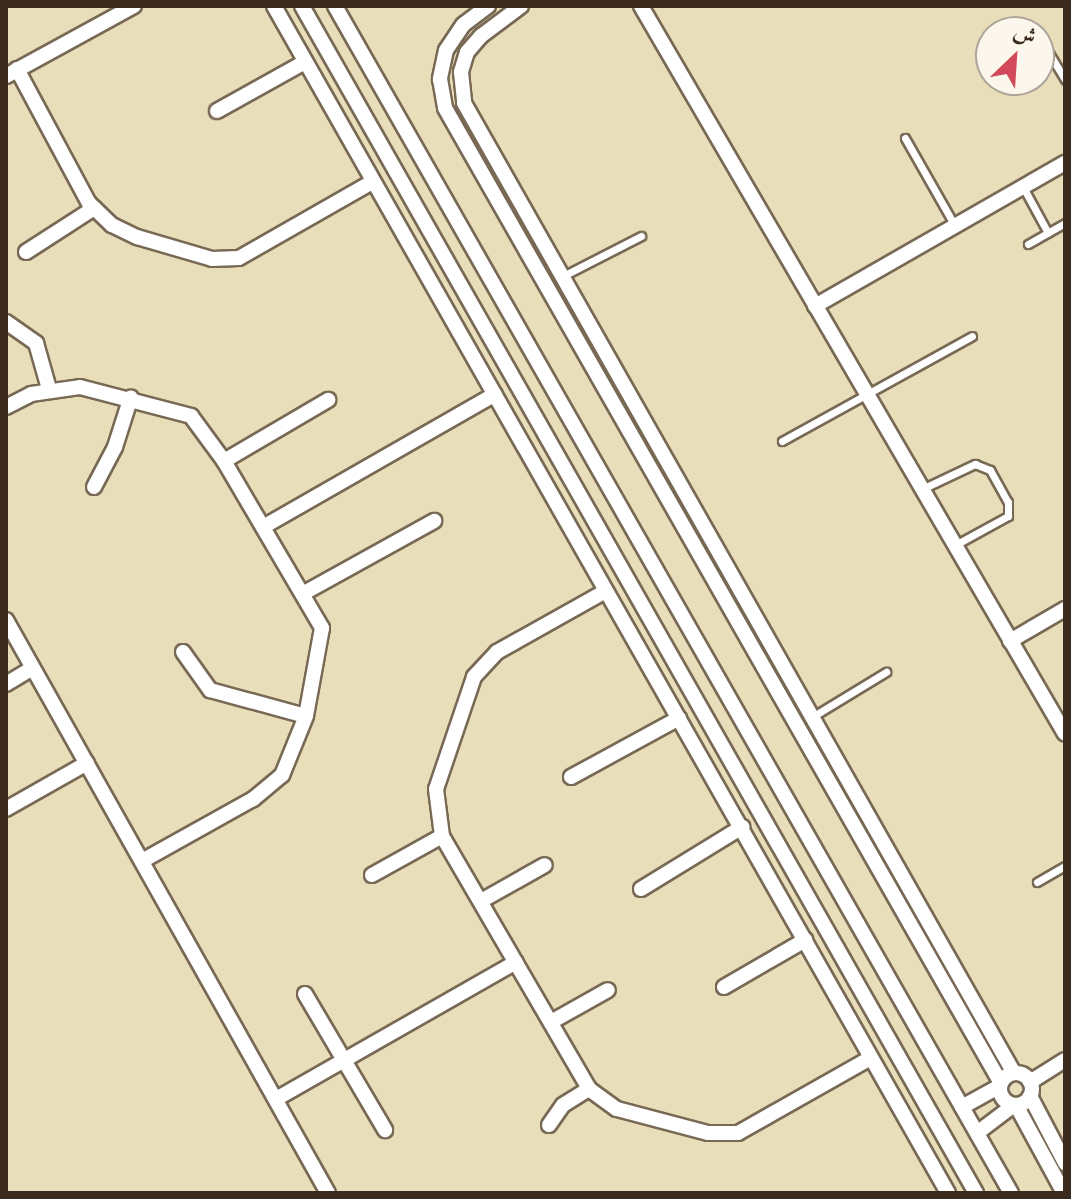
<!DOCTYPE html>
<meta charset="utf-8">
<style>
body{margin:0}
#map{position:relative;width:1071px;height:1199px;overflow:hidden;background:#e9deba;font-family:"Sorts Mill Goudy",Amiri,serif}
div>[style]{position:absolute}
.roads{filter:drop-shadow(2px 0 #786955) drop-shadow(-2px 0 #786955) drop-shadow(0 2px #786955) drop-shadow(0 -2px #786955)}
.service>*{height:7px;margin:-3.5px;padding:0 3.5px;transform-origin:3.5px;border-radius:3.5px;background:#fff}
.minor>*{height:14px;margin:-7px;padding:0 7px;transform-origin:7px;border-radius:7px;background:#fff}
.minor>.ring{margin:-7px;padding:0;box-sizing:content-box;background:none;border:14px solid #fff;border-radius:50%}
span{translate:-50% -50%;white-space:nowrap;text-align:center;line-height:1.15;-webkit-text-stroke:7px #fbf7ec;paint-order:stroke}
.frame{position:absolute;inset:0;border:8px solid #3b2a1e;pointer-events:none}
.north{position:absolute;left:975px;top:16px;width:80px;height:80px;box-sizing:border-box;background:#fbf7ec;border:2px solid #aea59a;border-radius:50%;rotate:25deg;font-size:22px;font-weight:700;line-height:32px;text-align:center;color:#3b2a1e}
.north::after{content:'';display:block;margin:auto;width:28px;height:36px;background:#d1495b;clip-path:polygon(50% 0,100% 100%,50% 72%,0 100%)}
</style>
<div id="map">
<div class="roads">
<div class="service">
<i style="left:1049px;top:53px;width:31px;rotate:59deg"></i>
<i style="left:905px;top:138px;width:101px;rotate:60.4deg"></i>
<i style="left:1023px;top:187px;width:52px;rotate:61.5deg"></i>
<i style="left:1028px;top:244px;width:43px;rotate:-29.6deg"></i>
<i style="left:561px;top:277px;width:90px;rotate:-27.1deg"></i>
<i style="left:782px;top:441px;width:217px;rotate:-28.9deg"></i>
<i style="left:922px;top:489px;width:59px;rotate:-25.3deg"></i>
<i style="left:975px;top:464px;width:16px;rotate:22deg"></i>
<i style="left:990px;top:470px;width:37px;rotate:61deg"></i>
<i style="left:1008px;top:502px;width:14px;rotate:90deg"></i>
<i style="left:1008px;top:516px;width:60px;rotate:151.3deg"></i>
<i style="left:812px;top:717px;width:87px;rotate:-31.3deg"></i>
<i style="left:1037px;top:882px;width:32px;rotate:-30deg"></i>
</div>
<div class="minor">
<i style="left:274px;top:6px;width:1365px;rotate:60.41deg"></i>
<i style="left:302px;top:6px;width:1365px;rotate:60.41deg"></i>
<i style="left:335px;top:6px;width:1366px;rotate:60.34deg"></i>
<i style="left:488px;top:6px;width:31px;rotate:143deg"></i>
<i style="left:463px;top:25px;width:30px;rotate:124deg"></i>
<i style="left:446px;top:50px;width:30px;rotate:102deg"></i>
<i style="left:440px;top:79px;width:29px;rotate:80deg"></i>
<i style="left:445px;top:108px;width:1122px;rotate:60.31deg"></i>
<i style="left:521px;top:6px;width:50px;rotate:143.1deg"></i>
<i style="left:481px;top:36px;width:21px;rotate:131deg"></i>
<i style="left:467px;top:52px;width:21px;rotate:107deg"></i>
<i style="left:461px;top:72px;width:31px;rotate:84deg"></i>
<i style="left:464px;top:103px;width:1115px;rotate:60.45deg"></i>
<i style="left:641px;top:6px;width:842px;rotate:59.78deg"></i>
<i style="left:17px;top:69px;width:152px;rotate:61.8deg"></i>
<i style="left:89px;top:203px;width:32px;rotate:44deg"></i>
<i style="left:112px;top:225px;width:28px;rotate:26deg"></i>
<i style="left:137px;top:237px;width:78px;rotate:16.3deg"></i>
<i style="left:212px;top:259px;width:27px;rotate:-2deg"></i>
<i style="left:239px;top:258px;width:153px;rotate:-29.7deg"></i>
<i style="left:6px;top:76px;width:146px;rotate:-28.7deg"></i>
<i style="left:217px;top:111px;width:101px;rotate:-29.1deg"></i>
<i style="left:26px;top:252px;width:81px;rotate:-32.9deg"></i>
<i style="left:815px;top:306px;width:288px;rotate:-29.8deg"></i>
<i style="left:6px;top:322px;width:37px;rotate:35deg"></i>
<i style="left:36px;top:343px;width:48px;rotate:74.2deg"></i>
<i style="left:6px;top:407px;width:28px;rotate:-27deg"></i>
<i style="left:31px;top:394px;width:49px;rotate:-8.1deg"></i>
<i style="left:80px;top:387px;width:115px;rotate:14.6deg"></i>
<i style="left:191px;top:416px;width:56px;rotate:53.7deg"></i>
<i style="left:224px;top:461px;width:194px;rotate:59.6deg"></i>
<i style="left:322px;top:628px;width:89px;rotate:100.3deg"></i>
<i style="left:306px;top:716px;width:64px;rotate:112.1deg"></i>
<i style="left:282px;top:775px;width:38px;rotate:140deg"></i>
<i style="left:253px;top:799px;width:127px;rotate:150.8deg"></i>
<i style="left:224px;top:461px;width:121px;rotate:-30.4deg"></i>
<i style="left:94px;top:487px;width:45px;rotate:-62.3deg"></i>
<i style="left:115px;top:447px;width:52px;rotate:-72.3deg"></i>
<i style="left:263px;top:527px;width:267px;rotate:-29.8deg"></i>
<i style="left:604px;top:592px;width:123px;rotate:150.7deg"></i>
<i style="left:497px;top:652px;width:34px;rotate:133deg"></i>
<i style="left:474px;top:677px;width:118px;rotate:108.7deg"></i>
<i style="left:436px;top:789px;width:47px;rotate:82.7deg"></i>
<i style="left:442px;top:836px;width:293px;rotate:59.8deg"></i>
<i style="left:589px;top:1089px;width:34px;rotate:36deg"></i>
<i style="left:617px;top:1109px;width:94px;rotate:14.8deg"></i>
<i style="left:708px;top:1133px;width:30px"></i>
<i style="left:738px;top:1133px;width:150px;rotate:-29.5deg"></i>
<i style="left:304px;top:593px;width:149px;rotate:-29deg"></i>
<i style="left:6px;top:620px;width:657px;rotate:60.67deg"></i>
<i style="left:1010px;top:641px;width:64px;rotate:-30.2deg"></i>
<i style="left:183px;top:652px;width:47px;rotate:54.6deg"></i>
<i style="left:210px;top:690px;width:99px;rotate:15.2deg"></i>
<i style="left:6px;top:684px;width:31px;rotate:-31deg"></i>
<i style="left:571px;top:777px;width:123px;rotate:-28.6deg"></i>
<i style="left:6px;top:809px;width:93px;rotate:-29.6deg"></i>
<i style="left:372px;top:875px;width:80px;rotate:-29.1deg"></i>
<i style="left:641px;top:889px;width:119px;rotate:-31.5deg"></i>
<i style="left:481px;top:901px;width:73px;rotate:-29.4deg"></i>
<i style="left:724px;top:987px;width:94px;rotate:-30.1deg"></i>
<i style="left:305px;top:994px;width:158px;rotate:59.5deg"></i>
<i style="left:551px;top:1022px;width:65px;rotate:-29.3deg"></i>
<i class="ring" style="left:1000px;top:1073px;width:18px;height:18px"></i>
<i style="left:1030px;top:1082px;width:41px;rotate:-32.2deg"></i>
<i style="left:1030px;top:1096px;width:76px;rotate:62.4deg"></i>
<i style="left:276px;top:1099px;width:276px;rotate:-29.7deg"></i>
<i style="left:1016px;top:1105px;width:100px;rotate:61.4deg"></i>
<i style="left:962px;top:1107px;width:43px;rotate:-28.9deg"></i>
<i style="left:549px;top:1125px;width:24px;rotate:-55deg"></i>
<i style="left:563px;top:1105px;width:31px;rotate:-32deg"></i>
<i style="left:977px;top:1133px;width:46px;rotate:-37.1deg"></i>
</div>
</div>
<div class="frame"></div>
<div class="north">ش</div>
</div>
